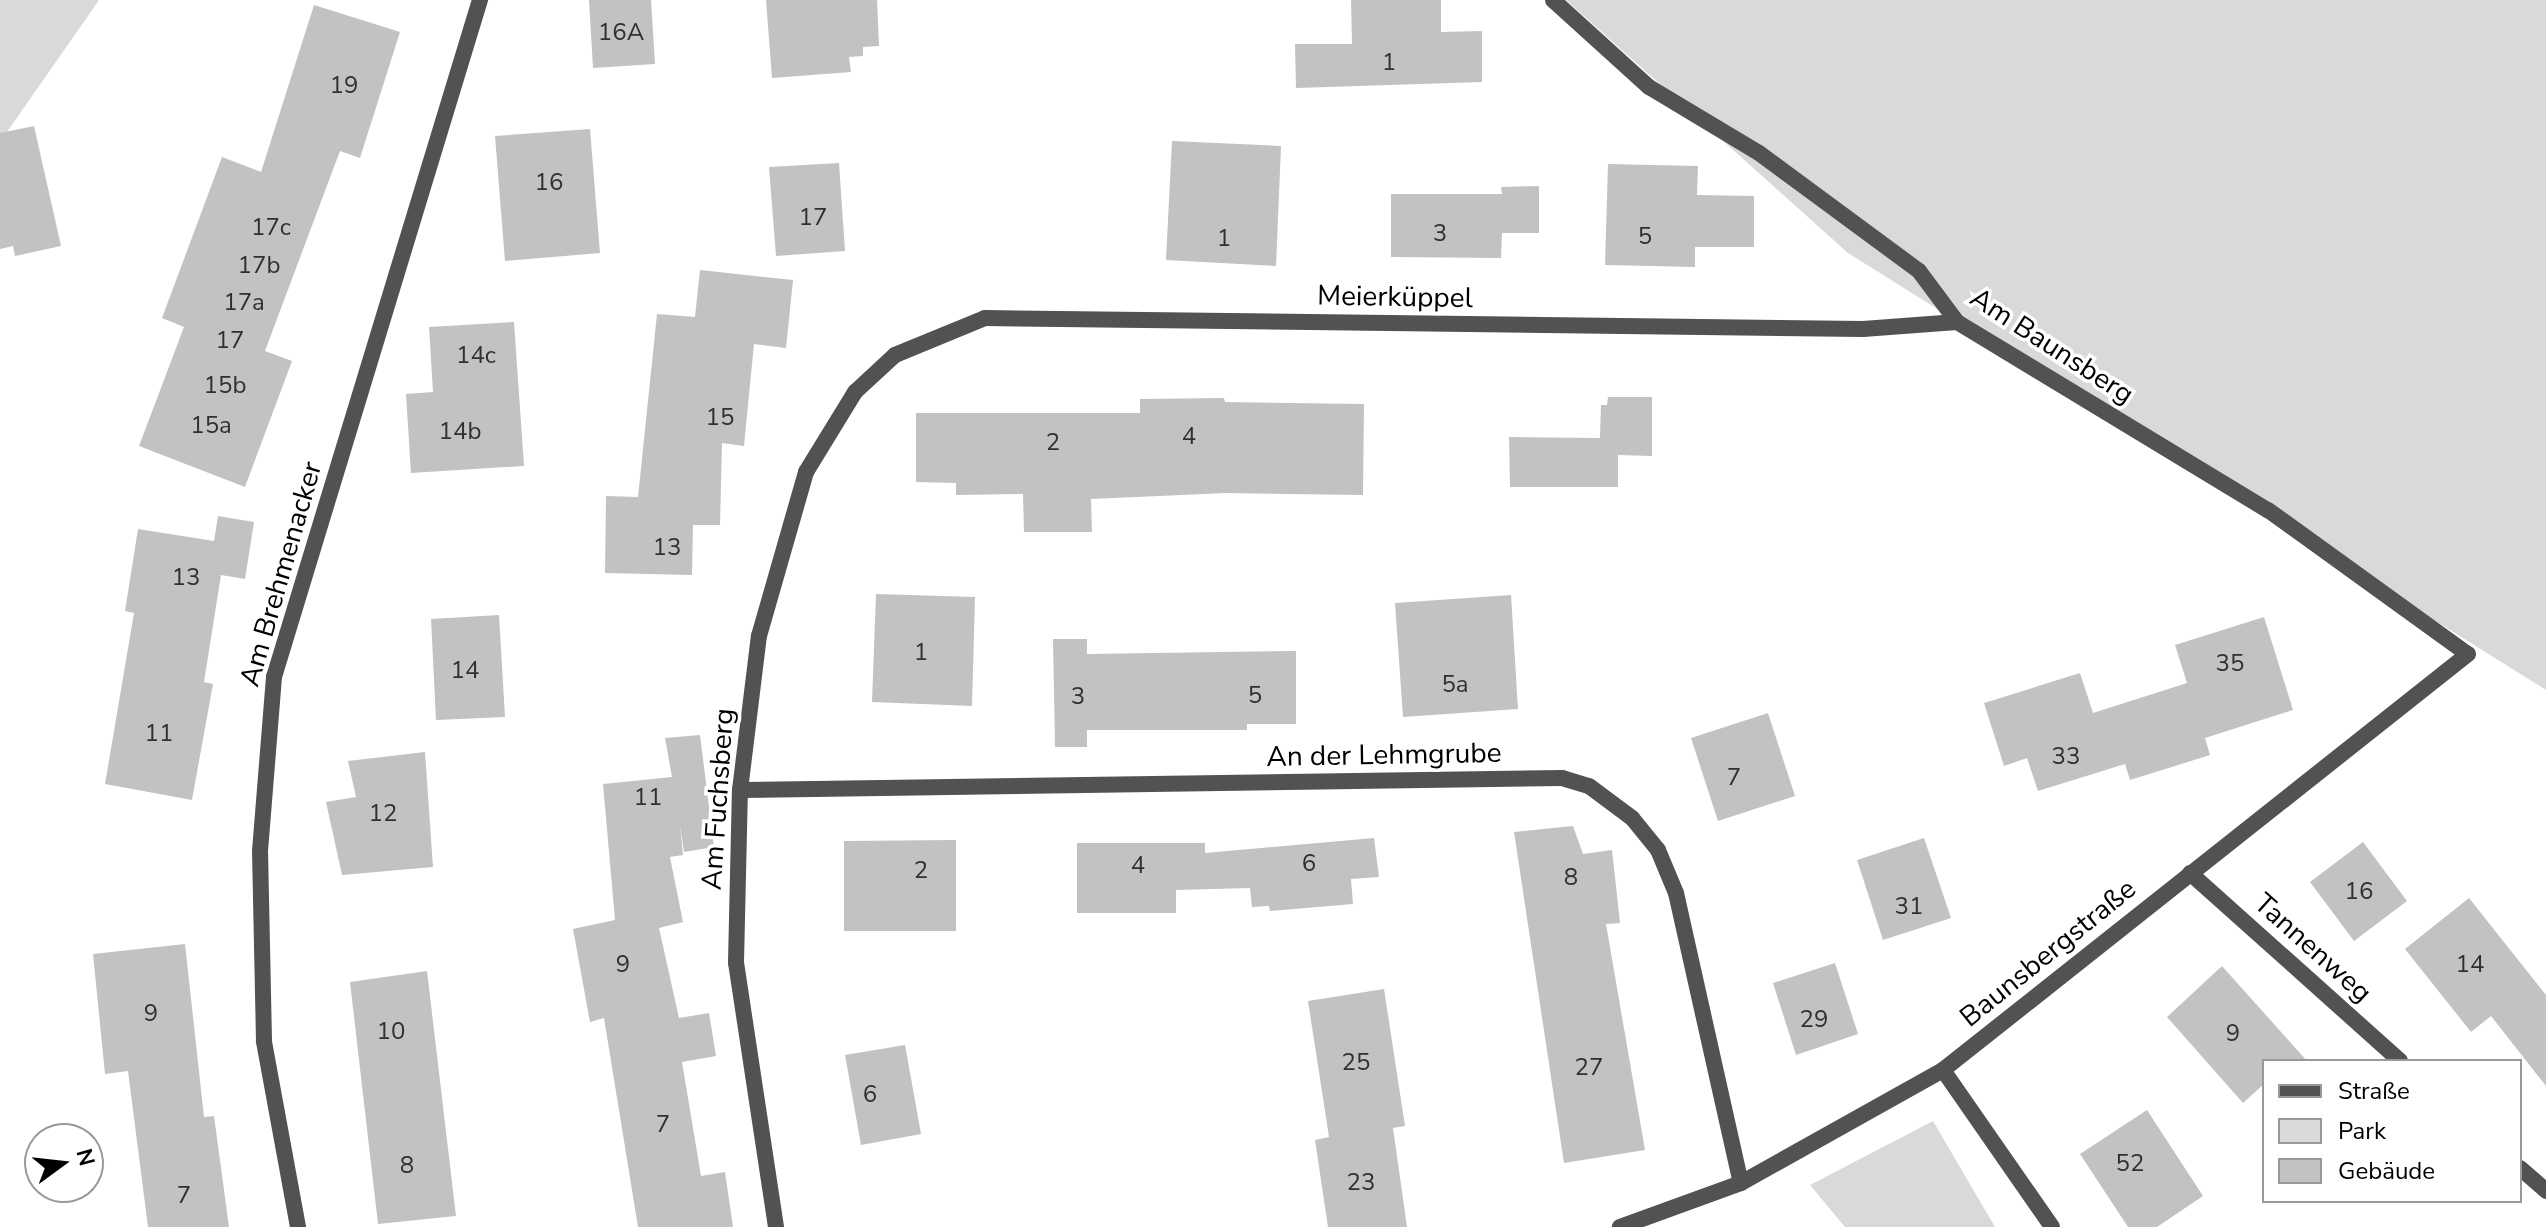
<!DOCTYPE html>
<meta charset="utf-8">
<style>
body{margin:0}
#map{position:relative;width:2546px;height:1227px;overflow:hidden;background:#fff;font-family:"Nunito Sans",sans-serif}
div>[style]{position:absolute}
.green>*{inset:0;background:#d9d9d9}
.building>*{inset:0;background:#c2c2c2}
.minor>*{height:16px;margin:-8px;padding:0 8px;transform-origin:8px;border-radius:8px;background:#525252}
span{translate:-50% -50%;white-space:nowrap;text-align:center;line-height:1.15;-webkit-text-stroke:7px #fff;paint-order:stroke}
.number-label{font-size:24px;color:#303030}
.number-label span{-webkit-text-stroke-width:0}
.street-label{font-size:28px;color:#000}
.legend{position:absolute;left:2262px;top:1059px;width:260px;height:144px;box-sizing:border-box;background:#fff;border:2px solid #999;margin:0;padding:10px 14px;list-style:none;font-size:24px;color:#000}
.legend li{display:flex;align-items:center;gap:16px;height:40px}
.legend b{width:40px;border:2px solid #999}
.north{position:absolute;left:24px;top:1123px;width:80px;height:80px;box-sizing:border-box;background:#fff;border:2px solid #999;border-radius:50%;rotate:75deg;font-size:22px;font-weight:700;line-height:32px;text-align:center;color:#000}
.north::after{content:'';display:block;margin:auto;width:28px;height:36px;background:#000;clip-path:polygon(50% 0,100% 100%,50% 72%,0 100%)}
</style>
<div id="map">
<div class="green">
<i style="clip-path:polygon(0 0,99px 0,0 142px)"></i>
<i style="clip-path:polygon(1566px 0,2546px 0,2546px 690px,1848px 253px)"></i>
<i style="clip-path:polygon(1933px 1121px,1995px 1227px,1845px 1227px,1810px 1185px)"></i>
</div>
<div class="building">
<i style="clip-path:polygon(589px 0,651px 0,655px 64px,593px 68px)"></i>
<i style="clip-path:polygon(766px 0,877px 0,879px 46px,863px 47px,863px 56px,849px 57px,851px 72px,772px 78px)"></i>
<i style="clip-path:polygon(1351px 0,1441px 0,1441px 32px,1482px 31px,1482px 82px,1296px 88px,1295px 44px,1352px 44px)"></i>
<i style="clip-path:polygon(314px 5px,400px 32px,360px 158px,340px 151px,265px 351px,292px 361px,245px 487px,139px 446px,184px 327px,162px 318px,222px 157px,261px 172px)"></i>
<i style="clip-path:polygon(34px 126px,61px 246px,15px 256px,13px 246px,0 249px,0 133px)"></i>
<i style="clip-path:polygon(590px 129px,600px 253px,505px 261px,495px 136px)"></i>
<i style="clip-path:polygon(1172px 141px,1281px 146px,1276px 266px,1166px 260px)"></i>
<i style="clip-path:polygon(839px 163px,845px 251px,776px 256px,769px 167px)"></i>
<i style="clip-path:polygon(1608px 164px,1698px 166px,1697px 195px,1754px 196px,1754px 247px,1695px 247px,1695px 267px,1605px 265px)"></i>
<i style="clip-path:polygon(1539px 186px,1539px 233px,1502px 233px,1501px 258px,1391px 257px,1391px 194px,1502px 194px,1501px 187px)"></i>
<i style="clip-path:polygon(700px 270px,793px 280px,786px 348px,754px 344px,744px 446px,722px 443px,720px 525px,693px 525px,692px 575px,605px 573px,606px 496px,638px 497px,657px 314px,695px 317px)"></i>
<i style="clip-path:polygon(514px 322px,524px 466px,411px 473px,406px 394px,433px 392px,429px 327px)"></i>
<i style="clip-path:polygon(1608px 397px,1652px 397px,1652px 456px,1618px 455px,1618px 487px,1510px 487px,1509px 437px,1600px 438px,1601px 405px,1607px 405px)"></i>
<i style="clip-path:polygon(1224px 398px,1225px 402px,1364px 404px,1363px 495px,1226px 493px,1091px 499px,1092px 532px,1024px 532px,1023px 494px,956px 495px,956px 483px,916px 482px,916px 413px,1140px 413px,1140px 399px)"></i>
<i style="clip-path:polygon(218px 516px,254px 522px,245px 579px,221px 575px,204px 682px,213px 684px,192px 800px,105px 784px,134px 613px,125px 611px,138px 529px,214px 541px)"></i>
<i style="clip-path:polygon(876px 594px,975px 597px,972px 706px,872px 702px)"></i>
<i style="clip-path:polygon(1511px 595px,1518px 709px,1403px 717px,1395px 603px)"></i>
<i style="clip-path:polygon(499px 615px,505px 717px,436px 720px,431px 619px)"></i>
<i style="clip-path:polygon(2264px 617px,2293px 710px,2205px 738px,2210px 755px,2130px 780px,2125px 764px,2038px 791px,2027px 758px,2004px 766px,1984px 703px,2080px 673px,2093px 713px,2187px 683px,2175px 645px)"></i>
<i style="clip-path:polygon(1053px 639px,1087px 639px,1087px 654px,1296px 651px,1296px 724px,1247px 724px,1247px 730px,1087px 730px,1087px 747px,1055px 747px)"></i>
<i style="clip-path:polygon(1768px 713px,1795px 796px,1718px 821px,1691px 738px)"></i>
<i style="clip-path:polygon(700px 735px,714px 847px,684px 852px,680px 826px,683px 855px,670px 857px,683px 922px,659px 928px,679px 1018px,709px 1013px,716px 1056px,682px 1062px,701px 1176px,725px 1172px,733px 1227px,638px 1227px,604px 1018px,590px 1022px,573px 929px,615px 920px,603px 784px,672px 777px,665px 738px)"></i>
<i style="clip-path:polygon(425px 752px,433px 867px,342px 875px,326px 802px,356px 797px,348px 761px)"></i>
<i style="clip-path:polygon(1573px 826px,1583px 854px,1612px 850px,1620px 923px,1606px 924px,1645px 1150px,1564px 1163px,1514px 832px)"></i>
<i style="clip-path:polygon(1374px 838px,1379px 877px,1351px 879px,1353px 904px,1270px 911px,1269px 906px,1252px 907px,1250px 888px,1176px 890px,1176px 913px,1077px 913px,1077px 843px,1205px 843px,1205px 853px)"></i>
<i style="clip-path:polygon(1924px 838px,1951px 918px,1883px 940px,1857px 860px)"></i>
<i style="clip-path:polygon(956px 840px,956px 931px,844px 931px,844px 841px)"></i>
<i style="clip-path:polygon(2363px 842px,2407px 901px,2354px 941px,2310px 882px)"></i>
<i style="clip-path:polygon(2469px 898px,2546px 995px,2546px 1086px,2491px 1016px,2471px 1032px,2405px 949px)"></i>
<i style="clip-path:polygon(185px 944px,204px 1117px,214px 1116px,229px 1227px,148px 1227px,128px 1071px,105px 1074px,93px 954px)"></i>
<i style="clip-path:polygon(1835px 963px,1858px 1034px,1796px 1055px,1773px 983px)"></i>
<i style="clip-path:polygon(2222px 966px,2307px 1061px,2264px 1061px,2264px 1084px,2243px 1103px,2167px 1017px)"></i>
<i style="clip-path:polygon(427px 971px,456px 1216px,378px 1224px,350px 982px)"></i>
<i style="clip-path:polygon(1384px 989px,1405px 1126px,1393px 1128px,1407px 1227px,1328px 1227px,1315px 1140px,1329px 1137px,1308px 1001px)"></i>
<i style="clip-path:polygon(905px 1045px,921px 1134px,861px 1145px,845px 1055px)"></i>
<i style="clip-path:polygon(2147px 1110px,2203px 1196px,2157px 1227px,2128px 1227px,2080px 1154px)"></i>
</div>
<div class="minor">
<i style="left:1553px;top:0;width:130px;rotate:42.2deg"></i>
<i style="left:1649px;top:87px;width:128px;rotate:31deg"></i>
<i style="left:1759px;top:153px;width:199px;rotate:36.4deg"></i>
<i style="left:1919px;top:271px;width:64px;rotate:53.3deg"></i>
<i style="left:1957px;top:322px;width:363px;rotate:31.2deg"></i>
<i style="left:2268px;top:510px;width:246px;rotate:35.8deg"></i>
<i style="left:2468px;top:654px;width:670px;rotate:141.61deg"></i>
<i style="left:1943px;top:1070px;width:231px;rotate:150.8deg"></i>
<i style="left:1741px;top:1183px;width:129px;rotate:160deg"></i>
<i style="left:740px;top:790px;width:822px;rotate:-0.84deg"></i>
<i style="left:1562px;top:778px;width:28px;rotate:17deg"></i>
<i style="left:1589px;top:786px;width:54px;rotate:36.7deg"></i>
<i style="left:1632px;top:818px;width:41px;rotate:50.9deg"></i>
<i style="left:1658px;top:850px;width:47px;rotate:67.3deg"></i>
<i style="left:1676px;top:893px;width:297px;rotate:77.4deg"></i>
<i style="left:2190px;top:873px;width:282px;rotate:41.8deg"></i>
<i style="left:1943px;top:1070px;width:191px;rotate:55.2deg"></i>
<i style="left:2520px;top:1168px;width:35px;rotate:41deg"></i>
<i style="left:298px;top:1227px;width:189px;rotate:-100.4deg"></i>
<i style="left:264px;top:1041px;width:190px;rotate:-91.2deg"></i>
<i style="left:260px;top:851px;width:175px;rotate:-85.4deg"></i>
<i style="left:274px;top:677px;width:708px;rotate:-73.08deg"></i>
<i style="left:776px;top:1227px;width:267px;rotate:-98.6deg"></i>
<i style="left:736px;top:963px;width:173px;rotate:-88.7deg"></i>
<i style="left:740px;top:790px;width:155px;rotate:-83deg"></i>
<i style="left:759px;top:636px;width:171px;rotate:-74deg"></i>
<i style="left:806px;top:472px;width:94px;rotate:-58.5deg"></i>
<i style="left:855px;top:392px;width:54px;rotate:-42.8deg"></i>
<i style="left:895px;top:355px;width:97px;rotate:-22.3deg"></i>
<i style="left:985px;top:318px;width:878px;rotate:0.72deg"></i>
<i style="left:1863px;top:329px;width:94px;rotate:-4.3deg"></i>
</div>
<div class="number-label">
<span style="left:621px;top:33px">16A</span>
<span style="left:1389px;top:63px">1</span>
<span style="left:344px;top:86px">19</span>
<span style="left:549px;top:183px">16</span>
<span style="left:813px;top:218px">17</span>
<span style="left:271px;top:228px">17c</span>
<span style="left:1440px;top:234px">3</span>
<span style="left:1645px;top:237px">5</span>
<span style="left:1224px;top:239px">1</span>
<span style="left:259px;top:266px">17b</span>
<span style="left:244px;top:303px">17a</span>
<span style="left:230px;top:341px">17</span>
<span style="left:476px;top:356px">14c</span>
<span style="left:225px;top:386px">15b</span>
<span style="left:720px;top:418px">15</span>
<span style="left:211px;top:426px">15a</span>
<span style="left:460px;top:432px">14b</span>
<span style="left:1189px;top:437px">4</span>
<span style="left:1053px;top:443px">2</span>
<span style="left:667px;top:548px">13</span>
<span style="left:186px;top:578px">13</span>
<span style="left:921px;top:653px">1</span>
<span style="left:2230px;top:664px">35</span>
<span style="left:465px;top:671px">14</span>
<span style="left:1455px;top:685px">5a</span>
<span style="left:1255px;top:696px">5</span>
<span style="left:1078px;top:697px">3</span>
<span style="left:159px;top:734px">11</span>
<span style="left:2066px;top:757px">33</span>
<span style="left:1734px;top:778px">7</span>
<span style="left:648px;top:798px">11</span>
<span style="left:383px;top:814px">12</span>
<span style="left:1309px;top:864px">6</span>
<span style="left:1138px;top:866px">4</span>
<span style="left:921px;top:871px">2</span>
<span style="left:1571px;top:878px">8</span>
<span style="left:2359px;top:892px">16</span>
<span style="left:1909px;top:907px">31</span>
<span style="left:623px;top:965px">9</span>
<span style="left:2470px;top:965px">14</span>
<span style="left:151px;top:1014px">9</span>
<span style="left:1814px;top:1020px">29</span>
<span style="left:391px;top:1032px">10</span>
<span style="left:2233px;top:1034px">9</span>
<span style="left:1356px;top:1063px">25</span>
<span style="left:1589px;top:1068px">27</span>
<span style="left:870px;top:1095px">6</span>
<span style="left:663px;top:1125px">7</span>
<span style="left:2130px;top:1164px">52</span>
<span style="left:407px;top:1166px">8</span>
<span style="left:1361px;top:1183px">23</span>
<span style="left:184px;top:1196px">7</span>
</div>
<div class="street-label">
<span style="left:1395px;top:297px;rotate:1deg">Meierküppel</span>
<span style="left:2052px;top:346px;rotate:33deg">Am Baunsberg</span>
<span style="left:281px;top:574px;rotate:-74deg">Am Brehmenacker</span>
<span style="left:1384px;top:755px;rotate:-1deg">An der Lehmgrube</span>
<span style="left:718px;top:799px;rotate:-86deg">Am Fuchsberg</span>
<span style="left:2313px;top:948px;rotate:42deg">Tannenweg</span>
<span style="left:2048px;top:953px;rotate:-39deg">Baunsbergstraße</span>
</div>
<ul class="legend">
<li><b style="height:10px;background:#525252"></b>Straße</li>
<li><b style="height:22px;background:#d9d9d9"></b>Park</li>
<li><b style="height:22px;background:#c2c2c2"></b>Gebäude</li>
</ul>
<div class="north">N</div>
</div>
